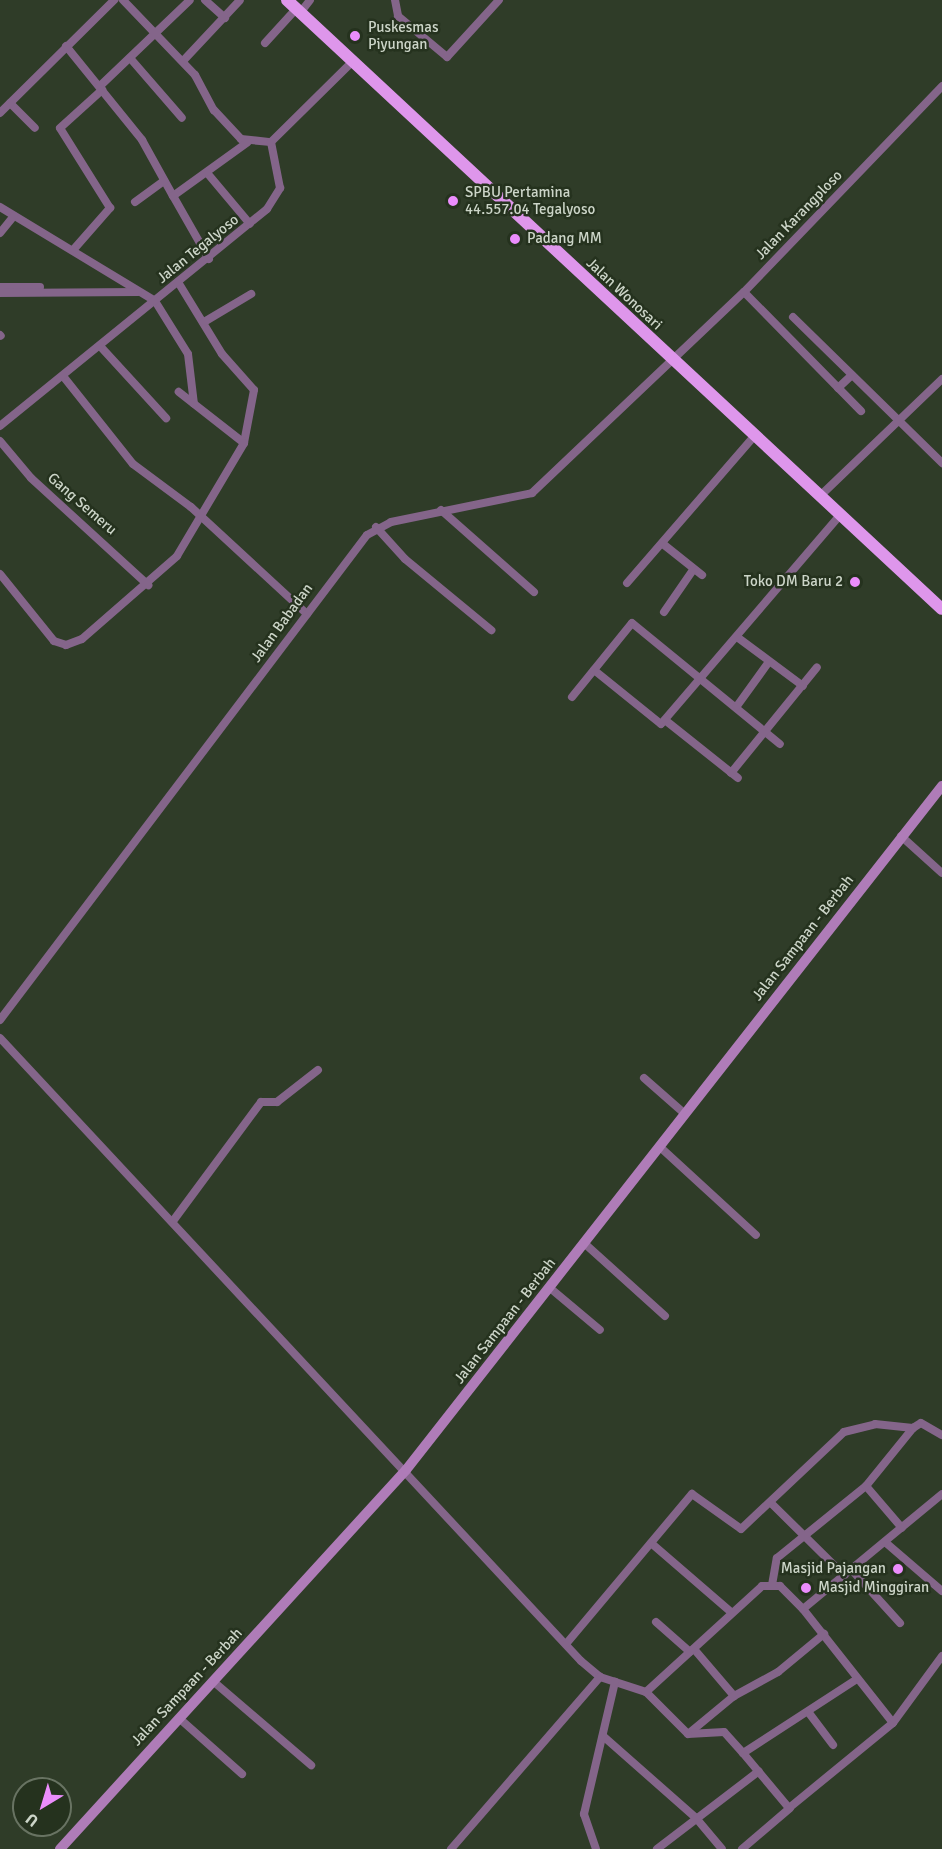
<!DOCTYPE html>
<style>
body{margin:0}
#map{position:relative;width:942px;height:1849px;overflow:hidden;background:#2f3c28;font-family:Signika,sans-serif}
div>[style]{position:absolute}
.minor>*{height:8px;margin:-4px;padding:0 4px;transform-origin:4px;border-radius:4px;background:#84658a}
.secondary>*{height:10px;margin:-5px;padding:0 5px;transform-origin:5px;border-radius:5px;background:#af7cb8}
.trunk>*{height:12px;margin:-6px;padding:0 6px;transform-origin:6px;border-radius:6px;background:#de96eb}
.dots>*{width:16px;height:16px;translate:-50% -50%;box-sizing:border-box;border:3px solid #25321e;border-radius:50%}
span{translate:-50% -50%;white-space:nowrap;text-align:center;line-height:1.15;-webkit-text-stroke:5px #25321e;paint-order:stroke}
.poi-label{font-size:15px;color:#ccd5c8}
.left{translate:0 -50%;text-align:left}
.right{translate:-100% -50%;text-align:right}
.street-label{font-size:15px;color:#ccd5c8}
.north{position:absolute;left:12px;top:1777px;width:60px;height:60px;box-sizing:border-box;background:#25321e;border:2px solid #687362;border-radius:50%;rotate:218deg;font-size:16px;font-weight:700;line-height:24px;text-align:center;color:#ccd5c8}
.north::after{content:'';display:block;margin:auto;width:21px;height:27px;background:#eb8dfc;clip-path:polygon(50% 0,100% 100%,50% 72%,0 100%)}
</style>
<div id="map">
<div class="minor">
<i style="left:123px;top:0;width:104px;rotate:46.2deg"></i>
<i style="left:195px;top:75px;width:40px;rotate:62deg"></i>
<i style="left:214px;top:110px;width:40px;rotate:47deg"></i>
<i style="left:241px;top:139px;width:30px;rotate:6deg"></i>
<i style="left:205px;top:0;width:27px;rotate:42deg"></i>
<i style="left:395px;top:0;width:16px;rotate:79deg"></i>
<i style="left:398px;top:16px;width:64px;rotate:39.9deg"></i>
<i style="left:447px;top:57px;width:77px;rotate:-47.6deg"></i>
<i style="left:300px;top:13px;width:16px;rotate:-52deg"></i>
<i style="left:265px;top:43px;width:46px;rotate:-47.6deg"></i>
<i style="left:66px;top:46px;width:121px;rotate:51deg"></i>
<i style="left:142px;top:140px;width:64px;rotate:61deg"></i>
<i style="left:130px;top:58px;width:79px;rotate:49.1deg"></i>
<i style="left:183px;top:61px;width:83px;rotate:-46.9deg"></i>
<i style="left:100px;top:86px;width:124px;rotate:-43.7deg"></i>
<i style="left:10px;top:103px;width:35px;rotate:45deg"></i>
<i style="left:0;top:113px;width:161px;rotate:-44.7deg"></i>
<i style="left:208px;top:174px;width:65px;rotate:50deg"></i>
<i style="left:135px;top:202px;width:36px;rotate:-36deg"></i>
<i style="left:0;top:207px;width:181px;rotate:31.2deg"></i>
<i style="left:155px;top:301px;width:62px;rotate:58.1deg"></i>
<i style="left:188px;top:354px;width:50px;rotate:83.2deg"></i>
<i style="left:0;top:233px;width:22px;rotate:-51deg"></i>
<i style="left:74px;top:249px;width:55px;rotate:-48.7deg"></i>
<i style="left:110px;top:208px;width:94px;rotate:-122deg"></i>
<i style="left:60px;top:128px;width:57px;rotate:-42.1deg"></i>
<i style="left:209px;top:259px;width:73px;rotate:-119.7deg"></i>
<i style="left:173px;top:196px;width:92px;rotate:-35.8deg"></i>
<i style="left:178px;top:282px;width:84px;rotate:58.6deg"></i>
<i style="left:222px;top:354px;width:48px;rotate:48.4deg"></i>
<i style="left:254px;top:390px;width:54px;rotate:100.7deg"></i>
<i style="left:244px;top:443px;width:83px;rotate:-141.9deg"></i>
<i style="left:0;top:287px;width:40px"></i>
<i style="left:744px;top:292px;width:167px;rotate:45.5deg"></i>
<i style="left:0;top:293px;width:138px;rotate:-0.4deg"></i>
<i style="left:793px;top:317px;width:209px;rotate:44.4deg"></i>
<i style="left:204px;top:322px;width:55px;rotate:-30.8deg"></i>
<i style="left:0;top:335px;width:1px;rotate:45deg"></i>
<i style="left:100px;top:346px;width:98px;rotate:47.5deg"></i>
<i style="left:63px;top:376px;width:112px;rotate:51.5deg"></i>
<i style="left:133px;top:464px;width:72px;rotate:36.6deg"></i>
<i style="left:191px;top:507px;width:158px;rotate:42.7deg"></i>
<i style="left:838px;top:388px;width:19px;rotate:-43deg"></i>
<i style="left:0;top:426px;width:344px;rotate:-39.1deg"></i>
<i style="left:267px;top:209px;width:25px;rotate:-58deg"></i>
<i style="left:280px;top:188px;width:47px;rotate:-101.1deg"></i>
<i style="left:271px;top:142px;width:114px;rotate:-44.6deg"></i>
<i style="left:0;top:441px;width:48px;rotate:50deg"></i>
<i style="left:31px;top:478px;width:159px;rotate:42.4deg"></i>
<i style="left:820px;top:496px;width:169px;rotate:-43.8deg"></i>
<i style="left:441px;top:510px;width:124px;rotate:41.4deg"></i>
<i style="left:376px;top:527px;width:43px;rotate:47.8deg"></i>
<i style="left:405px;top:559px;width:112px;rotate:39.5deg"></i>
<i style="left:663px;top:544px;width:50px;rotate:38.5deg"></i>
<i style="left:0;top:574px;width:86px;rotate:51.1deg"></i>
<i style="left:54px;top:641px;width:13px;rotate:18deg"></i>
<i style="left:66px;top:645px;width:17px;rotate:-21deg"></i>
<i style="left:82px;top:639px;width:126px;rotate:-41.1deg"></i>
<i style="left:177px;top:556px;width:131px;rotate:-59.3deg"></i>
<i style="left:627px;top:583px;width:196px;rotate:-49.1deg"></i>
<i style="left:664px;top:612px;width:51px;rotate:-55.4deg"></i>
<i style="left:737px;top:637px;width:82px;rotate:36.6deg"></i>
<i style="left:594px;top:670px;width:86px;rotate:38.9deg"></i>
<i style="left:661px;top:724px;width:275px;rotate:-49.4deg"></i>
<i style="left:572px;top:697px;width:95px;rotate:-51deg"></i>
<i style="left:632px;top:623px;width:191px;rotate:39.3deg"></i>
<i style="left:737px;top:706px;width:53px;rotate:-54.2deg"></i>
<i style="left:665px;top:720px;width:93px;rotate:38.5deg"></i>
<i style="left:731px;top:773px;width:136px;rotate:-50.9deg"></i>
<i style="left:901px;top:836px;width:55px;rotate:42.1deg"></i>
<i style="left:0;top:1020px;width:608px;rotate:-52.89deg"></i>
<i style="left:367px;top:535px;width:27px;rotate:-28deg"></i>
<i style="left:391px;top:522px;width:144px;rotate:-11.6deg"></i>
<i style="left:532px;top:493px;width:292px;rotate:-43.5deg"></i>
<i style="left:744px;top:292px;width:286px;rotate:-46.1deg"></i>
<i style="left:0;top:1038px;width:852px;rotate:47deg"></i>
<i style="left:581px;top:1661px;width:25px;rotate:40deg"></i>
<i style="left:600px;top:1677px;width:48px;rotate:18.1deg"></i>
<i style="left:644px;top:1078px;width:53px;rotate:41.2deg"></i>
<i style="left:660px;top:1147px;width:130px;rotate:42.5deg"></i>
<i style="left:173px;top:1221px;width:148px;rotate:-53.5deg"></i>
<i style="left:261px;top:1102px;width:16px"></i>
<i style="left:277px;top:1102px;width:52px;rotate:-38deg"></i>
<i style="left:584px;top:1243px;width:109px;rotate:42deg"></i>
<i style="left:550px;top:1288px;width:65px;rotate:40deg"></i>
<i style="left:866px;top:1486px;width:55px;rotate:49.4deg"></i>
<i style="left:771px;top:1503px;width:103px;rotate:44.6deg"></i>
<i style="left:885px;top:1542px;width:75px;rotate:40.7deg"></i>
<i style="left:651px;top:1543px;width:106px;rotate:40.8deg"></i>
<i style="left:851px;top:1569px;width:73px;rotate:47.8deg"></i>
<i style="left:772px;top:1585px;width:27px;rotate:-80deg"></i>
<i style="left:777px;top:1558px;width:114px;rotate:-39deg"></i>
<i style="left:866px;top:1486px;width:75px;rotate:-51deg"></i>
<i style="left:803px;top:1609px;width:145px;rotate:51.7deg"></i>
<i style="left:656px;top:1622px;width:45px;rotate:41.4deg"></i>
<i style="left:566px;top:1644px;width:196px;rotate:-50deg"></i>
<i style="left:692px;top:1494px;width:60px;rotate:35.5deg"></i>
<i style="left:741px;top:1529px;width:141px;rotate:-43.3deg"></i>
<i style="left:844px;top:1432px;width:32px;rotate:-14deg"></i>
<i style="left:875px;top:1424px;width:38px;rotate:6deg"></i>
<i style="left:913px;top:1428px;width:9px;rotate:-32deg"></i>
<i style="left:921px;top:1423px;width:24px;rotate:30deg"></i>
<i style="left:694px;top:1649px;width:62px;rotate:49.6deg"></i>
<i style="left:734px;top:1696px;width:50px;rotate:-28.6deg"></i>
<i style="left:778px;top:1672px;width:60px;rotate:-39.6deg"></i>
<i style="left:857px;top:1679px;width:136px;rotate:147deg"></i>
<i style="left:743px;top:1753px;width:72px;rotate:50.1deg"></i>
<i style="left:789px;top:1808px;width:134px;rotate:-39.3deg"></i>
<i style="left:893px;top:1723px;width:83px;rotate:-53.8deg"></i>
<i style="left:214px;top:1682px;width:128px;rotate:40.6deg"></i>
<i style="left:809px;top:1713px;width:40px;rotate:53deg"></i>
<i style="left:180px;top:1719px;width:83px;rotate:41.6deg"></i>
<i style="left:688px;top:1734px;width:60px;rotate:-39.6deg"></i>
<i style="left:603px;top:1736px;width:124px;rotate:41.4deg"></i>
<i style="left:696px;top:1818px;width:40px;rotate:50deg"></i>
<i style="left:743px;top:1753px;width:28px;rotate:-132deg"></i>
<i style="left:724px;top:1732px;width:36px;rotate:177deg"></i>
<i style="left:688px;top:1734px;width:59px;rotate:-135deg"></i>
<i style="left:646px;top:1692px;width:157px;rotate:-42.4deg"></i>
<i style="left:762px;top:1586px;width:18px"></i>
<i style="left:780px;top:1586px;width:33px;rotate:45deg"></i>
<i style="left:803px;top:1609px;width:180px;rotate:-39.6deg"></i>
<i style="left:451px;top:1849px;width:228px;rotate:-49.1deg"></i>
<i style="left:596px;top:1849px;width:37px;rotate:-109deg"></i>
<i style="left:584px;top:1814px;width:136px;rotate:-76.8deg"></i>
<i style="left:657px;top:1849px;width:128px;rotate:-37.4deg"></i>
<i style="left:742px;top:1849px;width:63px;rotate:-40.5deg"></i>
</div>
<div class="secondary">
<i style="left:60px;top:1849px;width:513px;rotate:-47.61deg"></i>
<i style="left:406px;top:1470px;width:869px;rotate:-51.92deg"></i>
</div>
<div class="trunk">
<i style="left:287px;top:0;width:894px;rotate:42.92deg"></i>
</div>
<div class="dots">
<i style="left:355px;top:36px;background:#eb8dfc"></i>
<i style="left:453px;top:201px;background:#eb8dfc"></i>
<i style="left:515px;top:239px;background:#eb8dfc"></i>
<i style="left:855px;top:582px;background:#eb8dfc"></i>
<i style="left:898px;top:1569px;background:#eb8dfc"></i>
<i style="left:806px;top:1588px;background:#eb8dfc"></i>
</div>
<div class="poi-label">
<span class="left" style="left:368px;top:36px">Puskesmas<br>Piyungan</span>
<span class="left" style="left:465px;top:201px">SPBU Pertamina<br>44.557.04 Tegalyoso</span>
<span class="left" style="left:527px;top:239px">Padang MM</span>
<span class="right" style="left:843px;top:582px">Toko DM Baru 2</span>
<span class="right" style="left:886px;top:1569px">Masjid Pajangan</span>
<span class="left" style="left:818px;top:1588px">Masjid Minggiran</span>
</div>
<div class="street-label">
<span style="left:799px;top:215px;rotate:-46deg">Jalan Karangploso</span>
<span style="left:198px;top:249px;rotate:-39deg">Jalan Tegalyoso</span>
<span style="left:624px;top:294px;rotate:43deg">Jalan Wonosari</span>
<span style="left:82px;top:504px;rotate:41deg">Gang Semeru</span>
<span style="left:282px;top:623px;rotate:-54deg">Jalan Babadan</span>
<span style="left:803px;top:938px;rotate:-52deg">Jalan Sampaan - Berbah</span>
<span style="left:505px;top:1321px;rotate:-52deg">Jalan Sampaan - Berbah</span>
<span style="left:187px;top:1687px;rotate:-47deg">Jalan Sampaan - Berbah</span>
</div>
<div class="north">U</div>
</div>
